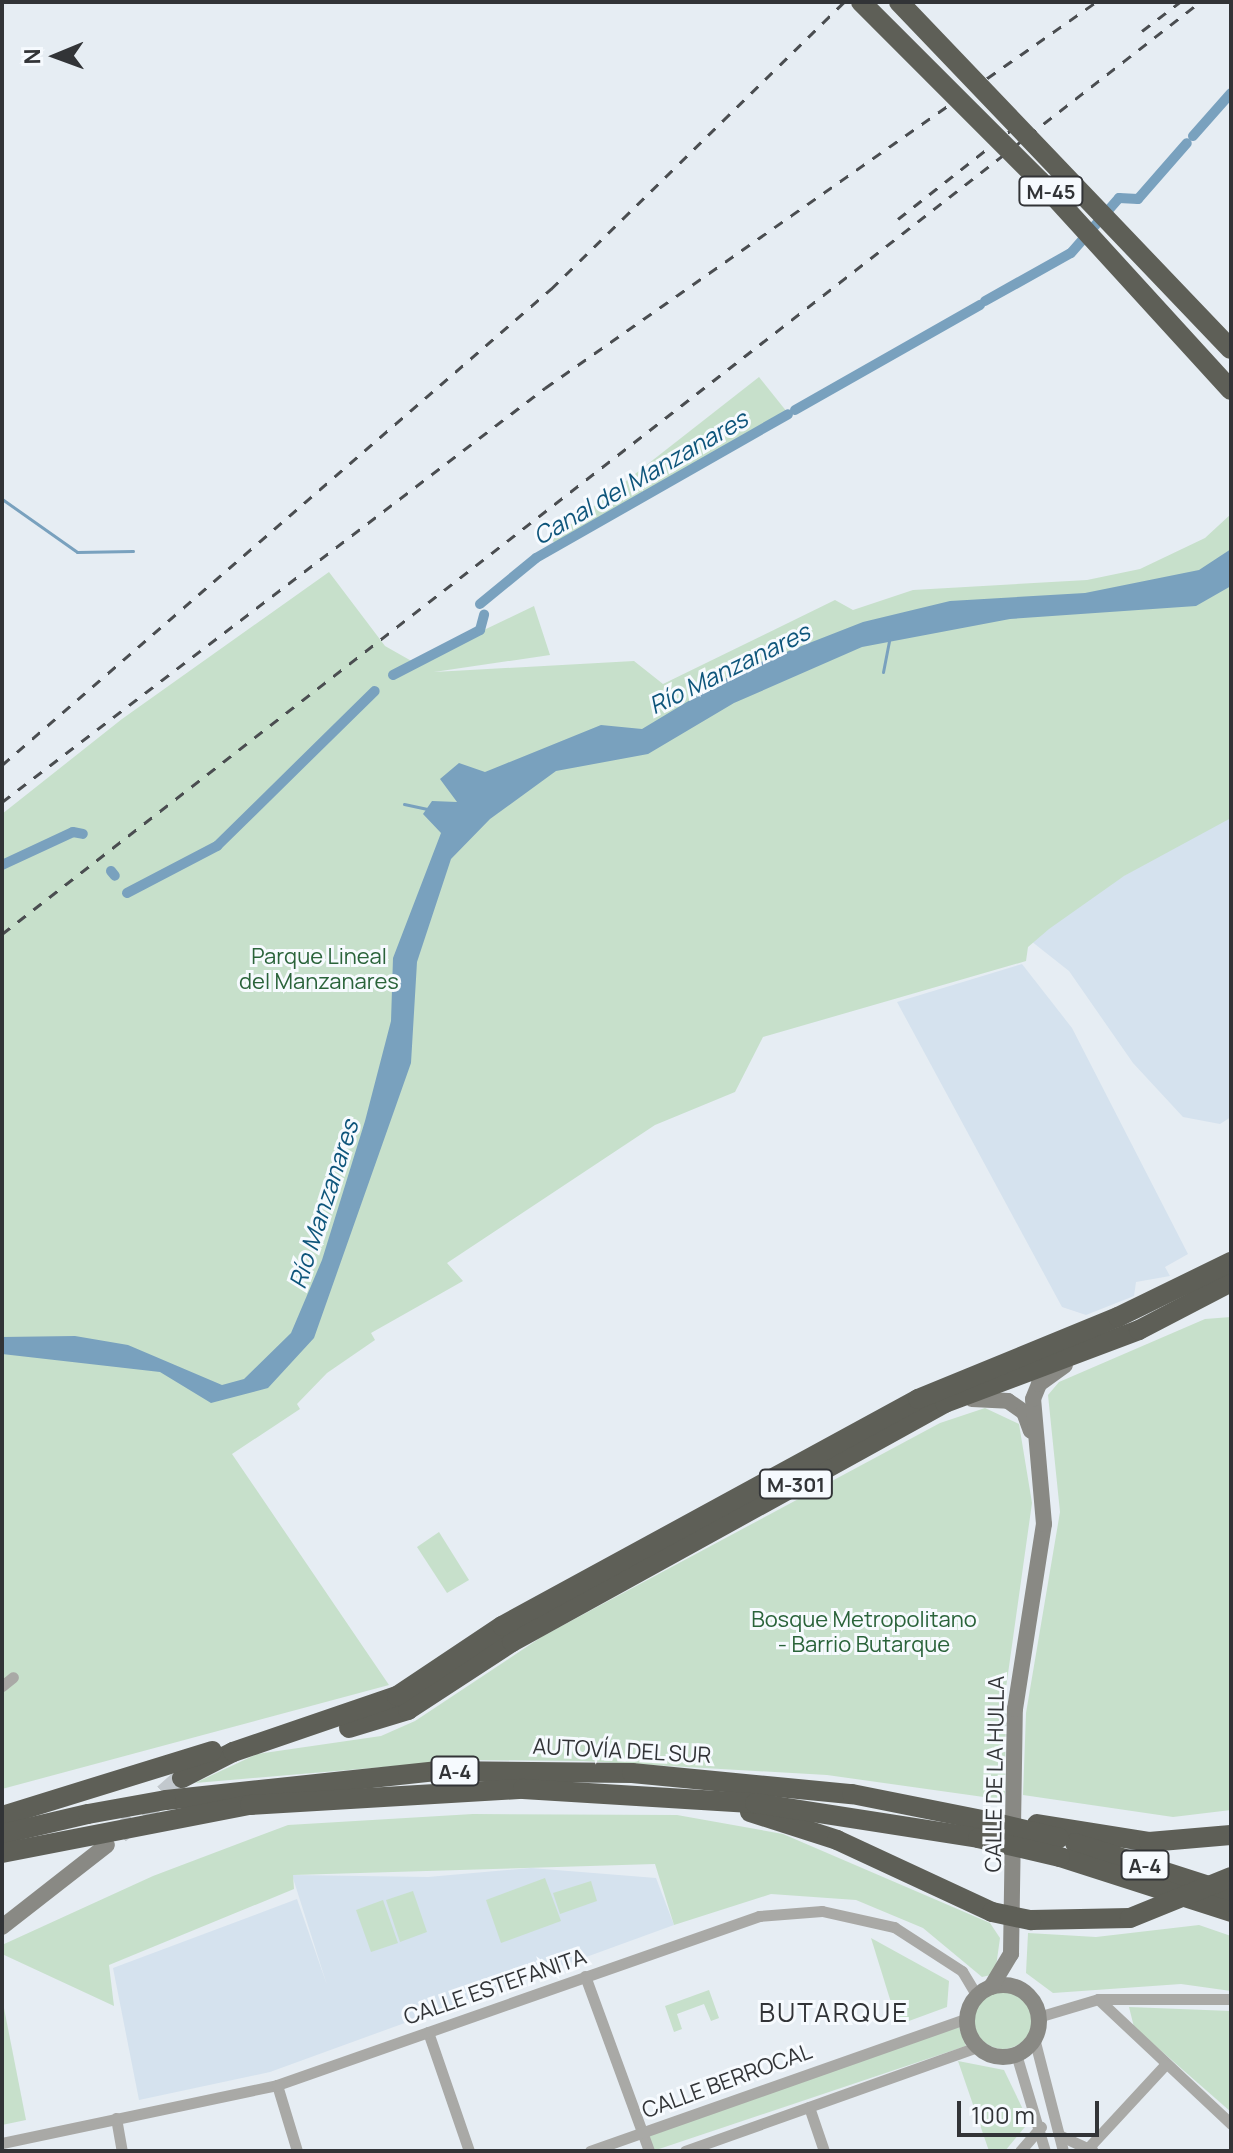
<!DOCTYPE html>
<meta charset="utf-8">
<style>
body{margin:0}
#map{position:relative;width:1233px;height:2153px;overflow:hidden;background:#e6edf3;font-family:Manrope,sans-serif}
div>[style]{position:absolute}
.built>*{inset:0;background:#d5e2ee}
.green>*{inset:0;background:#c7e0cb}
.round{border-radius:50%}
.water>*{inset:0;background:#79a1be}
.stream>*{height:3px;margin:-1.5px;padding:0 1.5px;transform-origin:1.5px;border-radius:1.5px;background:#79a1be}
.canal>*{height:10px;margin:-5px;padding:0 5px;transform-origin:5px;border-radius:5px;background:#79a1be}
.highway-tunnel>*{height:20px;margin-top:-10px;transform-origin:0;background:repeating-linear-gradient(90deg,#c2c8cd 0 20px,transparent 0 30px)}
.street>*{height:11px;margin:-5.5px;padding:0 5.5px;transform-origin:5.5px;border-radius:5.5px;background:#a9a9a6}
.secondary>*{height:16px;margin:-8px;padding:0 8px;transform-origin:8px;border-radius:8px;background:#898984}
.secondary>.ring{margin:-8px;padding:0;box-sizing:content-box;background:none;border:16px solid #898984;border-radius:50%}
.highway>*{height:20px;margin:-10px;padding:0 10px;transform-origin:10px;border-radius:10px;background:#5e5f57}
.rail>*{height:3px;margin-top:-1.5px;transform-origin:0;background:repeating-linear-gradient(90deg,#4a4d50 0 10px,transparent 0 20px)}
.highway-bridge>*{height:20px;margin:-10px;padding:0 10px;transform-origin:10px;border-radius:10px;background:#5e5f57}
span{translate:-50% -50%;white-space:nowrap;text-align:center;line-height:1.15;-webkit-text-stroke:6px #f6fafe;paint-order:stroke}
.shield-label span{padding:2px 6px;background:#f6fafe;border:2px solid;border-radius:6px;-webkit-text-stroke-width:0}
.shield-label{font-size:20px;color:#323437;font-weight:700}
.park-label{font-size:22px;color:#2a633a}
.street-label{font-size:22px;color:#323437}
.water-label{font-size:24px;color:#0e557b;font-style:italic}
.quarter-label{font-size:26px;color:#323437;letter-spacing:2px}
.frame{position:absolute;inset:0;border:4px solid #323437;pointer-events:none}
.north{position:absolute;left:16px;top:16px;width:80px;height:80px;-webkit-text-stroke:6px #f6fafe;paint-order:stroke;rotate:269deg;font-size:22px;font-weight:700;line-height:32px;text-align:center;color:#323437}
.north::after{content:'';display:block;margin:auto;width:28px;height:36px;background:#323437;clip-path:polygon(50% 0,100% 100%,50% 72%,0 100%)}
.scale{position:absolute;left:957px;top:2101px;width:142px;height:36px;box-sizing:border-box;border:4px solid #323437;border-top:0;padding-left:10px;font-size:24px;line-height:28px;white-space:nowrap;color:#323437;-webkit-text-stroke:6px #f6fafe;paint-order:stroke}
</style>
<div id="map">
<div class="built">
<i style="clip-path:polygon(1231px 814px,1231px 1117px,1220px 1124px,1183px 1117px,1133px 1063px,1069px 971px,1031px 941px,1082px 900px)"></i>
<i style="clip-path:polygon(1022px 964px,1072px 1028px,1188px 1254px,1165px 1267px,1170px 1276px,1136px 1282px,1134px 1296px,1086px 1315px,1062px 1307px,897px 1002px)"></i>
<i style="clip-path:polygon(531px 1868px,656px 1878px,674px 1925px,270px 2072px,139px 2100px,113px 1968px,297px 1899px,327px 1985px,292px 1875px,428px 1877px)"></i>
</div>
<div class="green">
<i style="clip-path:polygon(759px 377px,787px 412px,556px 546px,552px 539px)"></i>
<i style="clip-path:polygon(1231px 514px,1231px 818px,1124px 876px,1049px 929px,1028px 947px,1026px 961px,763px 1037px,735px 1092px,655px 1125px,447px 1263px,463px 1281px,371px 1333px,375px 1340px,327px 1373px,297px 1404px,300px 1409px,232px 1454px,389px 1685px,2px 1789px,2px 814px,122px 719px,329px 572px,385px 646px,415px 663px,534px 606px,550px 655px,434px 672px,634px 661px,663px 684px,835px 600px,853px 610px,913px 590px,1087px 580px,1140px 569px,1205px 538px)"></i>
<i style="clip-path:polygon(1231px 1317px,1231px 1810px,1173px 1817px,1023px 1795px,1026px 1713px,1060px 1512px,1048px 1395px,1059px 1382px,1205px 1319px)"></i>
<i style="clip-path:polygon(985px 1408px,1019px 1424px,1032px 1503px,1006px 1688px,1005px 1800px,827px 1775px,583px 1761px,466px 1760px,195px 1783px,257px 1754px,381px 1736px,415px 1721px,543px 1636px,940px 1423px)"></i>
<i style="clip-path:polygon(439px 1532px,469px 1580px,447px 1593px,417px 1547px)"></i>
<i style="clip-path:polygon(473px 1814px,677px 1815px,783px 1834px,990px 1923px,1000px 1938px,995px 1974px,982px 1977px,923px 1928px,856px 1900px,771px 1894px,674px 1925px,655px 1864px,293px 1875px,294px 1889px,109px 1965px,114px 2006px,2px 1954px,2px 1945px,153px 1876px,288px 1825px)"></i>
<i style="clip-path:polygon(545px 1878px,561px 1921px,501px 1943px,486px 1900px)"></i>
<i style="clip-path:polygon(591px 1881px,597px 1901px,560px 1914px,553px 1893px)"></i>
<i style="clip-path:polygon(413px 1891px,427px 1932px,400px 1942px,386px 1900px)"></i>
<i style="clip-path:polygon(383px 1900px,398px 1943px,371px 1952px,356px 1910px)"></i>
<i style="clip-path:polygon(1199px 1925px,1231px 1936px,1231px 1991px,1181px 1984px,1053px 1993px,1026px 1973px,1028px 1933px,1096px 1937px)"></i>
<i style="clip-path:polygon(871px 1938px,949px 1981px,947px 2007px,898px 2025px)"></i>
<i style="clip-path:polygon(709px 1990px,719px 2018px,711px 2021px,704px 2004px,677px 2014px,682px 2029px,674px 2032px,665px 2006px)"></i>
<i class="round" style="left:974px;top:1991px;width:58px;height:58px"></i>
<i style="clip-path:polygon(2px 1998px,26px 2120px,2px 2125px)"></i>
<i style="clip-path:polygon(1129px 2007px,1231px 2011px,1231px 2112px,1134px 2027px)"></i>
<i style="clip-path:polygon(958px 2025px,966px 2046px,653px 2151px,648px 2135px)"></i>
<i style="clip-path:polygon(958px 2061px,1004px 2070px,1029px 2122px,1005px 2151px,989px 2151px)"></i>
</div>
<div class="water">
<i style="clip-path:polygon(1231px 549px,1231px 586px,1196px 606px,1010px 619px,862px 647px,734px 703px,648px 754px,556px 771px,490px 819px,451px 859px,417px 962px,411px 1063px,314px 1338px,268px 1388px,211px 1403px,160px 1372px,2px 1354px,2px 1337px,75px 1336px,128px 1345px,222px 1385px,244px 1379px,291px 1333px,322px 1260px,365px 1121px,391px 1021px,393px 958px,441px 833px,423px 814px,432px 801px,457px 802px,440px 779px,459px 763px,485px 772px,601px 725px,642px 729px,740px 670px,863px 622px,950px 601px,1085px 593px,1199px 570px)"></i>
</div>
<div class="stream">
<i style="left:2px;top:499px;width:92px;rotate:35.2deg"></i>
<i style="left:77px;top:552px;width:56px;rotate:-1deg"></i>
<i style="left:883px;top:672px;width:32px;rotate:-79deg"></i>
<i style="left:404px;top:804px;width:25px;rotate:12deg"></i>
</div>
<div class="canal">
<i style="left:1193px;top:136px;width:57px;rotate:-48.5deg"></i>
<i style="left:985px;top:301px;width:98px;rotate:-29.2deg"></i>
<i style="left:1071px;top:253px;width:73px;rotate:-48.9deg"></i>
<i style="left:1119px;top:198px;width:19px;rotate:3deg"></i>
<i style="left:1138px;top:199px;width:74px;rotate:-48.8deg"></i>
<i style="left:795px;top:410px;width:213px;rotate:-29.6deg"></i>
<i style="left:480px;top:604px;width:72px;rotate:-39.4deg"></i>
<i style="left:536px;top:558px;width:290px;rotate:-29.7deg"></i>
<i style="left:393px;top:675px;width:98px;rotate:-27.3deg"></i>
<i style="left:480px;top:630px;width:16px;rotate:-75deg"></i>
<i style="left:2px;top:865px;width:78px;rotate:-24.9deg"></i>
<i style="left:73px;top:832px;width:10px;rotate:11deg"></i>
<i style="left:111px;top:871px;width:6px;rotate:51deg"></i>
<i style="left:127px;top:893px;width:102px;rotate:-27.6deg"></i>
<i style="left:217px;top:846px;width:221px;rotate:-44.5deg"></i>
</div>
<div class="highway-tunnel">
<i style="left:119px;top:1834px;width:84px;rotate:-41.6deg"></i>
</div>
<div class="street">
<i style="left:2px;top:1686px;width:14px;rotate:-39deg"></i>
<i style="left:585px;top:1976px;width:186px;rotate:69.9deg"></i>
<i style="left:1098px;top:1999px;width:183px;rotate:43.2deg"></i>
<i style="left:1038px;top:2017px;width:63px;rotate:-16.7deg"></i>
<i style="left:1098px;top:1999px;width:133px"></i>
<i style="left:428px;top:2032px;width:126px;rotate:71deg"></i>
<i style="left:1034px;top:2038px;width:117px;rotate:75.6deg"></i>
<i style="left:1016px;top:2054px;width:101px;rotate:73.4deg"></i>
<i style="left:277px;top:2085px;width:69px;rotate:73.1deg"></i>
<i style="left:809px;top:2107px;width:46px;rotate:71.2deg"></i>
<i style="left:116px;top:2118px;width:34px;rotate:80deg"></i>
<i style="left:1061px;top:2136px;width:35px;rotate:25deg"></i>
<i style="left:2px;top:2143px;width:281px;rotate:-11.9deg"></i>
<i style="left:277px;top:2085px;width:511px;rotate:-19.32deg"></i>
<i style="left:759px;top:1916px;width:63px;rotate:-4.5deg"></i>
<i style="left:822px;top:1911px;width:74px;rotate:12.5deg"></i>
<i style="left:894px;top:1927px;width:81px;rotate:32.9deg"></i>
<i style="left:962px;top:1971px;width:29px;rotate:59deg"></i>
<i style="left:1089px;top:2147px;width:112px;rotate:-47.2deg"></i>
<i style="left:590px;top:2151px;width:400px;rotate:-19.4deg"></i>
<i style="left:685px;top:2151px;width:310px;rotate:-19.6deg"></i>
<i style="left:1020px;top:2151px;width:32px;rotate:-49deg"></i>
</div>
<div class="secondary">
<i style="left:972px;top:1399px;width:36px;rotate:3deg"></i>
<i style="left:1008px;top:1401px;width:19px;rotate:35deg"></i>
<i style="left:1024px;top:1412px;width:20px;rotate:70deg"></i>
<i style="left:2px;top:1927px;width:133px;rotate:-38deg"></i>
<i class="ring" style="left:967px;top:1985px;width:56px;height:56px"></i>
<i style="left:991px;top:1987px;width:39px;rotate:-59deg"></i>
<i style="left:1011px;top:1954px;width:245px;rotate:-89.1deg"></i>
<i style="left:1015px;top:1709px;width:187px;rotate:-81.1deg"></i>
<i style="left:1044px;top:1524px;width:125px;rotate:-95deg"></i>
<i style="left:1033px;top:1399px;width:16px;rotate:-68deg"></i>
<i style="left:1039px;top:1384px;width:32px;rotate:-36deg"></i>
</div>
<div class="highway">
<i style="left:349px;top:1728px;width:62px;rotate:-17deg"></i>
<i style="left:408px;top:1710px;width:124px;rotate:-33.2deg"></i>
<i style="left:512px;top:1642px;width:495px;rotate:-28.9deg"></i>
<i style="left:945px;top:1403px;width:207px;rotate:-20.6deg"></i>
<i style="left:1139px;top:1330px;width:104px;rotate:-27.6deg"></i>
<i style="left:182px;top:1778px;width:57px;rotate:-27deg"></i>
<i style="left:233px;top:1752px;width:173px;rotate:-18.9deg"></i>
<i style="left:397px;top:1696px;width:126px;rotate:-33.7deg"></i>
<i style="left:502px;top:1626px;width:474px;rotate:-28.6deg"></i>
<i style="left:918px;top:1399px;width:216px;rotate:-22.3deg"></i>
<i style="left:1118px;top:1317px;width:126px;rotate:-26deg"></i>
<i style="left:166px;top:1800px;width:274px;rotate:-6.1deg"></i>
<i style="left:438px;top:1771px;width:194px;rotate:0.6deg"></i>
<i style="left:632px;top:1773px;width:221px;rotate:5.5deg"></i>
<i style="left:852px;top:1794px;width:143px;rotate:11.3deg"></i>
<i style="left:750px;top:1812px;width:91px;rotate:17.8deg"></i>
<i style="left:837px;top:1840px;width:171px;rotate:24.9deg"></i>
<i style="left:2px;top:1816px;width:220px;rotate:-17.2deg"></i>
<i style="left:1037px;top:1824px;width:113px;rotate:9.1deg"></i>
<i style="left:1149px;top:1842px;width:82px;rotate:-4.9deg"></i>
<i style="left:2px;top:1834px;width:88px;rotate:-13.1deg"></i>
<i style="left:1075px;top:1843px;width:164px;rotate:17.8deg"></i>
<i style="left:2px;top:1853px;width:253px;rotate:-11deg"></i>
<i style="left:250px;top:1805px;width:273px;rotate:-3.4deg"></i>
<i style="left:523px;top:1789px;width:232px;rotate:3.5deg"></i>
<i style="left:755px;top:1803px;width:226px;rotate:8.9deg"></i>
<i style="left:1060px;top:1857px;width:180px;rotate:17.8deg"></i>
<i style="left:1031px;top:1920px;width:99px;rotate:-1.2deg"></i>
</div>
<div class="rail">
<i style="left:1142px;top:31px;width:48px;rotate:-37.3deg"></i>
<i style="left:898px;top:219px;width:160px;rotate:-38.2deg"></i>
<i style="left:2px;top:765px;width:727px;rotate:-40.93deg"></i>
<i style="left:551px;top:289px;width:410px;rotate:-44.4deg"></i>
<i style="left:2px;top:802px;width:683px;rotate:-37.32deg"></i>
<i style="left:545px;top:388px;width:673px;rotate:-35.01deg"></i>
<i style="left:2px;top:934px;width:1518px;rotate:-37.88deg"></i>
</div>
<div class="highway-bridge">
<i style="left:861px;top:2px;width:253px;rotate:45deg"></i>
<i style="left:1040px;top:181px;width:283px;rotate:47.6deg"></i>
<i style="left:899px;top:2px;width:480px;rotate:46.3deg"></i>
<i style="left:88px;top:1814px;width:79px;rotate:-10.2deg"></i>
<i style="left:992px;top:1822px;width:69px;rotate:13.4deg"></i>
<i style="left:978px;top:1838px;width:84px;rotate:13deg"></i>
<i style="left:992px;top:1912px;width:40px;rotate:12deg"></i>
<i style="left:1130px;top:1918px;width:109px;rotate:-22.1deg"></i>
</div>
<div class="shield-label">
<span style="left:1051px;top:191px">M-45</span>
<span style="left:796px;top:1484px">M-301</span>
<span style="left:455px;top:1771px">A-4</span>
<span style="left:1145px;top:1865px">A-4</span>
</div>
<div class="park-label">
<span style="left:319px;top:969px">Parque Lineal<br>del Manzanares</span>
<span style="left:864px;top:1632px">Bosque Metropolitano<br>- Barrio Butarque</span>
</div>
<div class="street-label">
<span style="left:622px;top:1751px;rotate:3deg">AUTOVÍA DEL SUR</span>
<span style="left:995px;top:1774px;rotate:-89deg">CALLE DE LA HULLA</span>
<span style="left:495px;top:1987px;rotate:-19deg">CALLE ESTEFANITA</span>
<span style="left:727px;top:2081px;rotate:-20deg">CALLE BERROCAL</span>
</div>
<div class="water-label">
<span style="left:640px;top:477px;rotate:-30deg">Canal del Manzanares</span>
<span style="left:729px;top:668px;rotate:-26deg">Río Manzanares</span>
<span style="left:323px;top:1204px;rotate:-72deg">Río Manzanares</span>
</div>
<div class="quarter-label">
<span style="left:834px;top:2013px">BUTARQUE</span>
</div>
<div class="frame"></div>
<div class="north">N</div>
<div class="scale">100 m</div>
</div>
